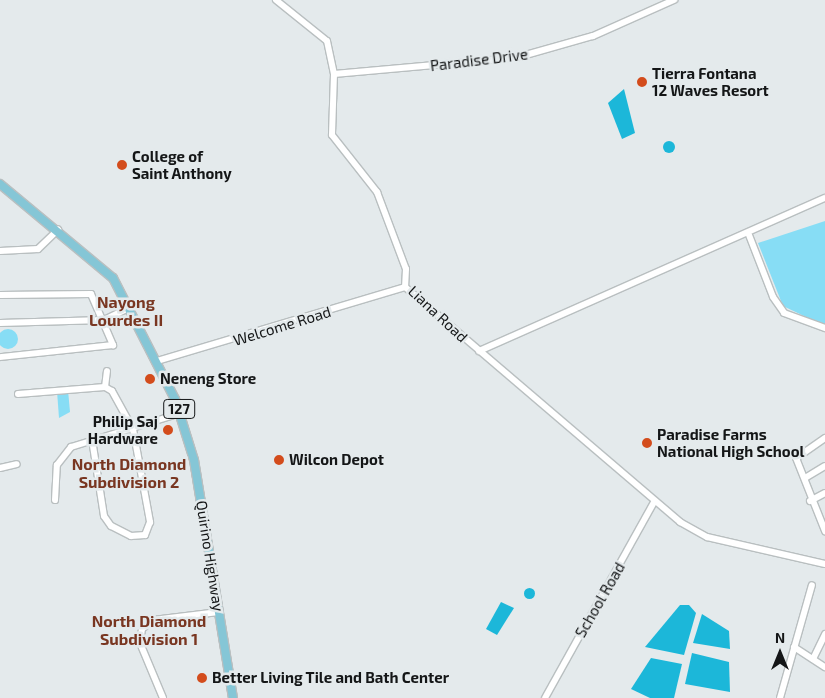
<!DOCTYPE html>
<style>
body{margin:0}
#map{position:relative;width:825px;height:698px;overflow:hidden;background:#e4eaec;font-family:"Exo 2",sans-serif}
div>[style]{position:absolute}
.green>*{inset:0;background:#87ddf5}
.round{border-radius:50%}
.water>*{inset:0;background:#1cb7d9}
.roads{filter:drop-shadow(1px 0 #b9bfc0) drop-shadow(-1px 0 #b9bfc0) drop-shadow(0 1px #b9bfc0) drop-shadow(0 -1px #b9bfc0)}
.minor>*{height:6px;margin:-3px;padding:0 3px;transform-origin:3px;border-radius:3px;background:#fff}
.major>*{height:8px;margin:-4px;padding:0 4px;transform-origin:4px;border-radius:4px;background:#85c6d6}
.dots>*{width:14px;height:14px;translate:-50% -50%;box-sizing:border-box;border:2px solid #e4eaec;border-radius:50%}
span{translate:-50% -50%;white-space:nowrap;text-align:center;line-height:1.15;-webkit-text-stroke:5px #e4eaec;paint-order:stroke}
.shield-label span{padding:1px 4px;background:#e4eaec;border:1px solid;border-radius:4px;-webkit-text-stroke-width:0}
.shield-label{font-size:14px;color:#141617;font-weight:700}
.street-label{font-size:15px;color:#141617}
.poi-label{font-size:15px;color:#141617;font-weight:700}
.left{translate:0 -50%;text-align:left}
.right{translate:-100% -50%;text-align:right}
.neighbourhood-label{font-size:16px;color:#793621;font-weight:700}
.north{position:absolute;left:755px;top:628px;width:50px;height:50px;-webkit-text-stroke:4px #e4eaec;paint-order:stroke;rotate:0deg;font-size:14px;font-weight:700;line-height:20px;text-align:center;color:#141617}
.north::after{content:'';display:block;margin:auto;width:18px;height:22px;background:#141617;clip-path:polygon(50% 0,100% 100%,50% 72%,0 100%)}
</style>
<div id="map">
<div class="green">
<i style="clip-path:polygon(825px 221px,825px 326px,783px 306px,758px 243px)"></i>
<i class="round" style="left:-2px;top:329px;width:20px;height:20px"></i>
<i style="clip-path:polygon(68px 390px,70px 412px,59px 418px,57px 391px)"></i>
</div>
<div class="water">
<i style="clip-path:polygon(624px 89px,635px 133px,622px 139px,608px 103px)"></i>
<i class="round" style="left:663px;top:141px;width:12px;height:12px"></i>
<i class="round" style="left:523.5px;top:587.5px;width:11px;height:11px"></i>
<i style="clip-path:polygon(501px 602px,514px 608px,497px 635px,486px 629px)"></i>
<i style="clip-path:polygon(680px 605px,689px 605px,696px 613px,684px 655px,645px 647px)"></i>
<i style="clip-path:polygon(702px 614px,729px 631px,730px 649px,693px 643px)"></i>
<i style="clip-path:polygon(692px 653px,729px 662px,730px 692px,685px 684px)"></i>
<i style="clip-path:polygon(651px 658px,682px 664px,674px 698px,650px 698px,631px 689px)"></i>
</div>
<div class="roads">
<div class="minor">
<i style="left:276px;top:0;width:65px;rotate:38.8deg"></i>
<i style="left:327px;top:41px;width:34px;rotate:78deg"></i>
<i style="left:334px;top:74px;width:61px;rotate:91.9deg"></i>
<i style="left:332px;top:135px;width:73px;rotate:51.7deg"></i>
<i style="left:377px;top:192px;width:82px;rotate:69.4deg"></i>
<i style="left:406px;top:269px;width:18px;rotate:93deg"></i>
<i style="left:334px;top:74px;width:182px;rotate:-5.1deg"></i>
<i style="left:515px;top:58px;width:81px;rotate:-15.8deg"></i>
<i style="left:593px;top:36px;width:89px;rotate:-24deg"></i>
<i style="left:749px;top:235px;width:66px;rotate:68.8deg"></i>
<i style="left:773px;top:297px;width:19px;rotate:55deg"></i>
<i style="left:784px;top:313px;width:44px;rotate:20.1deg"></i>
<i style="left:0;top:251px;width:38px;rotate:-3deg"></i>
<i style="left:38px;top:249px;width:28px;rotate:-44deg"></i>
<i style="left:405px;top:287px;width:362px;rotate:40.5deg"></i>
<i style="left:680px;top:522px;width:31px;rotate:29deg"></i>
<i style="left:707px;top:537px;width:121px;rotate:12.9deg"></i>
<i style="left:0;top:295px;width:91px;rotate:-0.6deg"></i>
<i style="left:91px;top:294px;width:56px;rotate:66.7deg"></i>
<i style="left:113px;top:345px;width:114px;rotate:173.9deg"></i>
<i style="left:0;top:323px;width:104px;rotate:-1.7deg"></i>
<i style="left:104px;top:320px;width:30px;rotate:-26deg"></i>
<i style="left:479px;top:351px;width:378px;rotate:-23.9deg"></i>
<i style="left:157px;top:361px;width:259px;rotate:-16.6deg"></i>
<i style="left:105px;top:387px;width:16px;rotate:-83deg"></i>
<i style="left:18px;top:394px;width:87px;rotate:-4.6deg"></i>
<i style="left:105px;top:387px;width:8px;rotate:30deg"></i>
<i style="left:112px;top:391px;width:43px;rotate:61.1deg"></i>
<i style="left:133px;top:429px;width:95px;rotate:79.6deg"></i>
<i style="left:150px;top:522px;width:14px;rotate:111deg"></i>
<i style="left:145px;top:535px;width:14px;rotate:176deg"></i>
<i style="left:131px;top:536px;width:22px;rotate:-153deg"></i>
<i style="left:111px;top:526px;width:12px;rotate:-125deg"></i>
<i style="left:104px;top:516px;width:78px;rotate:-98.9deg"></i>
<i style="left:825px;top:438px;width:35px;rotate:145deg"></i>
<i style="left:796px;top:458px;width:79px;rotate:68.3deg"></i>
<i style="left:0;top:468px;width:17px;rotate:-13deg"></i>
<i style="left:805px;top:478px;width:23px;rotate:-31deg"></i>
<i style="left:55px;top:500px;width:35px;rotate:-87deg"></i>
<i style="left:57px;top:465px;width:23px;rotate:-52deg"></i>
<i style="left:71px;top:447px;width:115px;rotate:-17.2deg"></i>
<i style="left:810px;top:501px;width:17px;rotate:-28deg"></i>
<i style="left:794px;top:647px;width:37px;rotate:33deg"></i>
<i style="left:813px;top:659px;width:28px;rotate:-64deg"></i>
<i style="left:163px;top:698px;width:60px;rotate:-112.7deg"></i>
<i style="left:140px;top:643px;width:14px;rotate:-82deg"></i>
<i style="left:142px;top:629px;width:14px;rotate:-39deg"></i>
<i style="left:153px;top:620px;width:66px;rotate:-6.9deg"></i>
<i style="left:545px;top:698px;width:224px;rotate:-60.9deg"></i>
<i style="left:780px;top:698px;width:117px;rotate:-74.2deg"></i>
</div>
<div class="major">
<i style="left:0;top:184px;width:147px;rotate:39.8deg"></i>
<i style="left:113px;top:278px;width:136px;rotate:62.9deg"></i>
<i style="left:175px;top:399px;width:64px;rotate:72.7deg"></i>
<i style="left:194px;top:460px;width:241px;rotate:80.7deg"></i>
</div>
</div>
<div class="dots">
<i style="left:642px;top:82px;background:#d34c1c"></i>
<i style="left:122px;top:165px;background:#d34c1c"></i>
<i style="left:150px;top:379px;background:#d34c1c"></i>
<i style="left:168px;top:430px;background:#d34c1c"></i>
<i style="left:647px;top:443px;background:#d34c1c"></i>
<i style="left:279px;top:460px;background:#d34c1c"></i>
<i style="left:202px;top:678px;background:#d34c1c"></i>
</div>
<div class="shield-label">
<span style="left:179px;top:409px">127</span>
</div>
<div class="street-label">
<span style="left:479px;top:60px;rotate:-7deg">Paradise Drive</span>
<span style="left:438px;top:314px;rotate:43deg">Liana Road</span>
<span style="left:282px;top:326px;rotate:-17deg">Welcome Road</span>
<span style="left:210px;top:556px;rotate:81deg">Quirino Highway</span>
<span style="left:600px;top:600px;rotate:-60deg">School Road</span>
</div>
<div class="poi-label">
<span class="left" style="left:652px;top:82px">Tierra Fontana<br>12 Waves Resort</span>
<span class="left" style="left:132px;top:165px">College of<br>Saint Anthony</span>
<span class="left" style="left:160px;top:379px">Neneng Store</span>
<span class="right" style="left:158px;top:430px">Philip Saj<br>Hardware</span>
<span class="left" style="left:657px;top:443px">Paradise Farms<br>National High School</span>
<span class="left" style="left:289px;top:460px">Wilcon Depot</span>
<span class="left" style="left:212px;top:678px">Better Living Tile and Bath Center</span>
</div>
<div class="neighbourhood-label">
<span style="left:126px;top:311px">Nayong<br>Lourdes II</span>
<span style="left:129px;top:473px">North Diamond<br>Subdivision 2</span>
<span style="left:149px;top:630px">North Diamond<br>Subdivision 1</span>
</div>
<div class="north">N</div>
</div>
